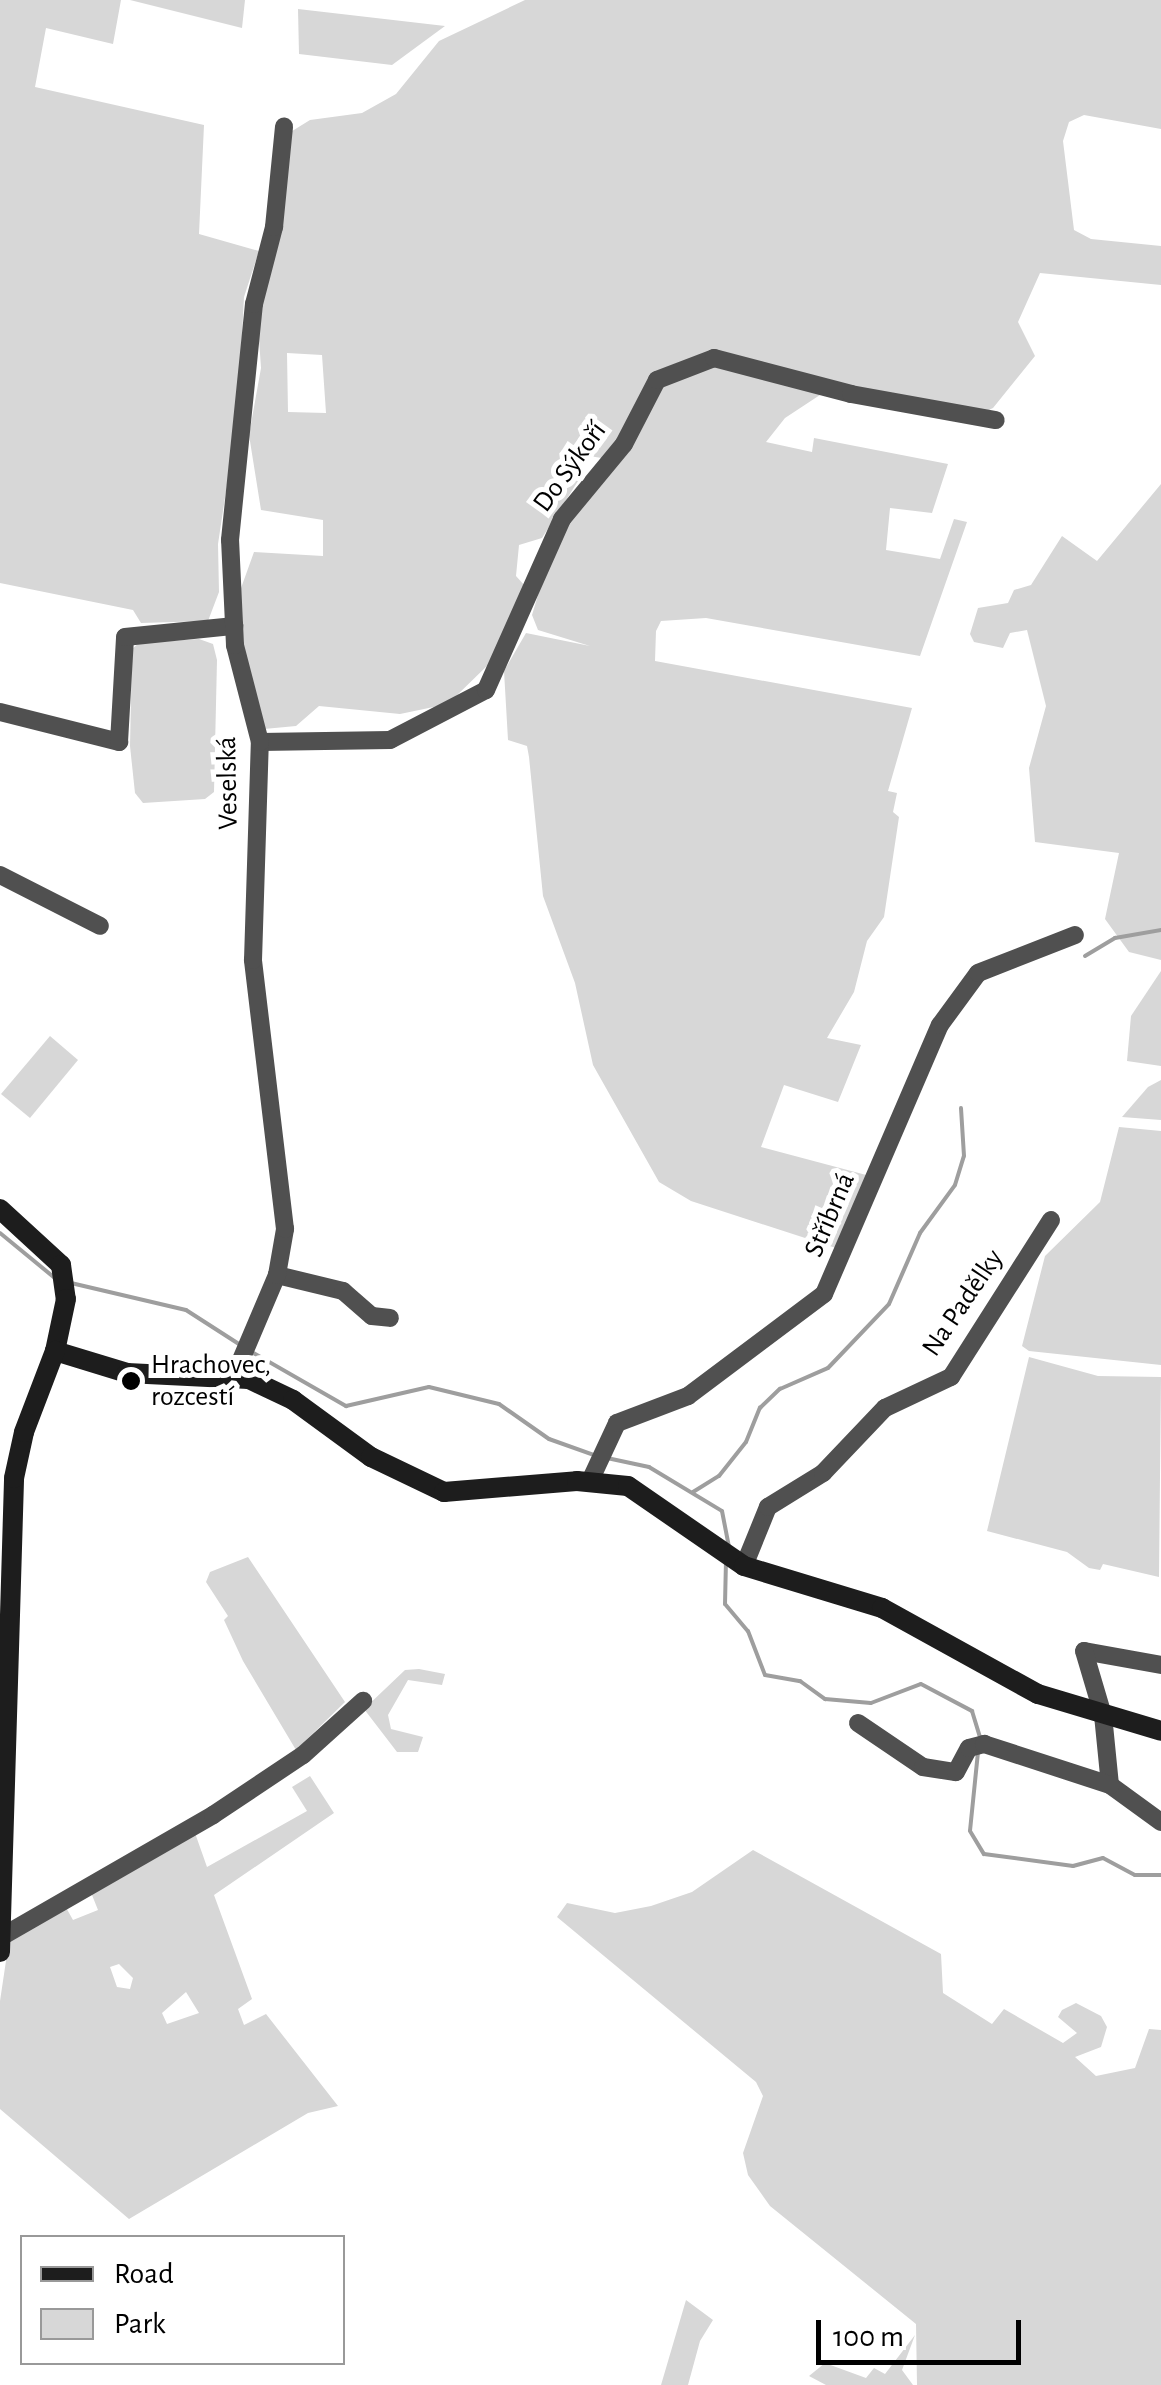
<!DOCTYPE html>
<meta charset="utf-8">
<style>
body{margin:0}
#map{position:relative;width:1161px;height:2385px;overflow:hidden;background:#fff;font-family:"Alegreya Sans",sans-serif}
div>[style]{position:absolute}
.green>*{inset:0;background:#d7d7d7}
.stream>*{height:4px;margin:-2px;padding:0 2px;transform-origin:2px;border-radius:2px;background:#9e9e9e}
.street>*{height:18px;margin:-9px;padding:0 9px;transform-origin:9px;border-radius:9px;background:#505050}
.secondary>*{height:20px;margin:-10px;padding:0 10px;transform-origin:10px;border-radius:10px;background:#1d1d1d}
.dots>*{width:28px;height:28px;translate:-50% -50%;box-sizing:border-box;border:5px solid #fff;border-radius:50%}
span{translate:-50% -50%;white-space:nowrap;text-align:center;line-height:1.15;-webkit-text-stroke:10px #fff;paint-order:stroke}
.street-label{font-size:28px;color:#000}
.poi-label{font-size:28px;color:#000}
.left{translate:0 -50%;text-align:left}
.legend{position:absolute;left:20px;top:2235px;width:325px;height:130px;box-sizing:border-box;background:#fff;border:2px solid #999;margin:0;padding:12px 18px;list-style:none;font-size:30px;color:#000}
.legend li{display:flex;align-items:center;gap:20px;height:50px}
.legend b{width:50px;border:2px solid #999}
.scale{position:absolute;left:816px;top:2320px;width:205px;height:45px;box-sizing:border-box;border:5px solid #000;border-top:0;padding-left:12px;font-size:30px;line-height:35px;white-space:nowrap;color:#000;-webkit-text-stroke:8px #fff;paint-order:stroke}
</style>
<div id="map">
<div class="green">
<i style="clip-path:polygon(0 0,121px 0,113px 44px,46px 28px,35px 87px,204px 125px,199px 234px,259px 251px,244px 297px,238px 412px,218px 544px,219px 592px,208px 621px,141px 623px,133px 610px,0 583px)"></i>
<i style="clip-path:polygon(130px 0,245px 0,242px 28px)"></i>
<i style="clip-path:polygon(evenodd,525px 0,1161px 0,1161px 129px,1084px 115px,1069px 122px,1063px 141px,1074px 230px,1091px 239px,1161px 246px,1161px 285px,1040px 273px,1018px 322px,1035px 356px,993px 408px,978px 415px,826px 391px,785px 418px,766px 442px,812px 452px,814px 438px,948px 464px,932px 513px,890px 508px,886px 550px,940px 559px,954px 519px,967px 522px,920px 656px,706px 618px,661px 621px,656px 631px,655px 661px,912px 708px,888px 791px,897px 793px,893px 812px,899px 817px,884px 917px,867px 941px,854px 992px,827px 1038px,861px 1045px,838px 1102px,784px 1085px,761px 1147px,870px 1176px,839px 1249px,691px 1201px,659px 1182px,593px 1065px,575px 983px,543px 896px,529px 757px,527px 746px,508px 740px,504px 671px,526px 633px,590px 646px,538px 630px,532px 615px,553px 545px,614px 460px,583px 455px,585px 470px,542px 538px,519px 545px,516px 576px,525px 586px,492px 661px,448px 704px,400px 714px,319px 706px,296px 726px,264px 729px,257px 720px,236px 602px,254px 552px,323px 556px,323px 520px,261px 510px,249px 435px,261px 368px,258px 325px,289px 133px,310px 120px,362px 113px,396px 94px,439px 41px,525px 0,287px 353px,322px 355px,326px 413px,288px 412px,287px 353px)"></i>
<i style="clip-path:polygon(298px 9px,445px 26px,392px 65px,299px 54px)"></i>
<i style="clip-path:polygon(1161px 484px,1161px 960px,1129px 952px,1105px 919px,1119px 853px,1035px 842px,1029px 768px,1046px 706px,1027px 630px,1010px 633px,1003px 648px,974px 642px,970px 634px,978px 608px,1008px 603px,1014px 590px,1031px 585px,1062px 536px,1097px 561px)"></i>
<i style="clip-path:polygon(199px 639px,213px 644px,217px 660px,214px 792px,205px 799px,143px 803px,135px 793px,130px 746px,132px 649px,139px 643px)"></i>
<i style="clip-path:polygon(1161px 971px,1161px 1066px,1127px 1061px,1131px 1016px)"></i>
<i style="clip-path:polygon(50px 1036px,78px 1060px,30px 1118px,1px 1094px)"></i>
<i style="clip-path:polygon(1161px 1080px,1161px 1120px,1122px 1117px,1148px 1087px)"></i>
<i style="clip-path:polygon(1119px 1127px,1161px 1131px,1161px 1365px,1029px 1351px,1022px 1346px,1045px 1256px,1100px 1202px)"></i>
<i style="clip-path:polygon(1029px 1357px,1098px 1376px,1161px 1377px,1159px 1577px,1103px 1564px,1100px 1570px,1089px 1568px,1067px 1552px,987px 1531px)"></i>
<i style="clip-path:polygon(248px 1557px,345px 1702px,296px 1750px,243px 1661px,224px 1620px,228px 1616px,206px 1582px,210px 1572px)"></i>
<i style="clip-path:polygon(419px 1669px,445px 1674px,442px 1685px,408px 1680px,388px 1715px,391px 1729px,423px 1737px,418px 1752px,397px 1752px,364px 1709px,405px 1670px)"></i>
<i style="clip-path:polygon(evenodd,310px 1776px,334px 1813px,214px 1895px,252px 1999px,238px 2009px,244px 2025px,266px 2014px,338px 2106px,308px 2113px,129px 2219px,0 2109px,0 2001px,10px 1934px,64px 1904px,73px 1920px,98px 1910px,90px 1890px,195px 1833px,207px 1867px,307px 1811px,292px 1787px,310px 1776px,119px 1964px,133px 1978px,130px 1989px,117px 1987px,110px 1967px,119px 1964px,310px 1776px,186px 1992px,199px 2013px,167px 2024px,162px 2013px,186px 1992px)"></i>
<i style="clip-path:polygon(753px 1850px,941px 1954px,943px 1993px,992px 2024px,1004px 2009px,1063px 2043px,1077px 2033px,1058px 2017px,1062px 2010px,1076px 2003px,1101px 2016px,1107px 2027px,1101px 2047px,1075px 2057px,1096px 2076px,1135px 2068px,1149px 2029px,1161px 2030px,1161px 2385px,917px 2385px,916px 2324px,770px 2206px,748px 2175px,743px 2153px,763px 2096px,756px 2082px,557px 1917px,567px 1903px,615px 1913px,651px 1906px,692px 1892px)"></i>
<i style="clip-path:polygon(686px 2300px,713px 2320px,700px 2341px,688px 2385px,661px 2385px)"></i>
<i style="clip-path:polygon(915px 2335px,902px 2370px,913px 2385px,826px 2385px,809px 2376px,825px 2363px,866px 2378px,874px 2368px,885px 2374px)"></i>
</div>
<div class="stream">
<i style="left:1085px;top:956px;width:35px;rotate:-31deg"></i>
<i style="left:1115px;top:938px;width:47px;rotate:-9.9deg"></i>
<i style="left:0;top:1233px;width:72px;rotate:39.4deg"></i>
<i style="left:71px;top:1283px;width:118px;rotate:13.2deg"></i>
<i style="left:186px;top:1310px;width:67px;rotate:32.7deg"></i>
<i style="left:250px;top:1351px;width:111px;rotate:29.8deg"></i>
<i style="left:346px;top:1406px;width:85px;rotate:-12.9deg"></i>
<i style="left:429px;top:1387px;width:72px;rotate:13.7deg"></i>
<i style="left:499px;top:1404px;width:61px;rotate:35deg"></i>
<i style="left:549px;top:1439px;width:51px;rotate:19.5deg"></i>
<i style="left:607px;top:1458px;width:43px;rotate:12.1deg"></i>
<i style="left:649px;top:1467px;width:85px;rotate:31.1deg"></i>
<i style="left:722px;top:1511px;width:36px;rotate:79deg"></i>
<i style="left:693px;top:1492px;width:31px;rotate:-32deg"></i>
<i style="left:719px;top:1476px;width:43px;rotate:-51.5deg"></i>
<i style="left:746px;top:1442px;width:37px;rotate:-68deg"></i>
<i style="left:760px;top:1408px;width:28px;rotate:-44deg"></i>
<i style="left:780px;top:1389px;width:52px;rotate:-23.6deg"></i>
<i style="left:828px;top:1368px;width:88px;rotate:-46.4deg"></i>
<i style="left:889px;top:1304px;width:77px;rotate:-66.4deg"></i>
<i style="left:920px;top:1233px;width:59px;rotate:-53.9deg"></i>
<i style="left:955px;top:1185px;width:30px;rotate:-73deg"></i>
<i style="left:964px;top:1156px;width:48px;rotate:-93.6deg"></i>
<i style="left:726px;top:1560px;width:44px;rotate:91.3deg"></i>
<i style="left:725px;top:1604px;width:35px;rotate:50deg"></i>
<i style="left:748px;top:1631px;width:47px;rotate:68.9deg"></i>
<i style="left:765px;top:1675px;width:36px;rotate:10deg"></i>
<i style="left:800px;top:1681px;width:31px;rotate:36deg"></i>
<i style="left:825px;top:1699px;width:46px;rotate:5deg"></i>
<i style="left:871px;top:1703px;width:53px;rotate:-20.8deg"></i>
<i style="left:921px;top:1684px;width:58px;rotate:27.9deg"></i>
<i style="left:972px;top:1711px;width:27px;rotate:73deg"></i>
<i style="left:978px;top:1752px;width:79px;rotate:95.8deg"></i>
<i style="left:970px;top:1831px;width:27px;rotate:59deg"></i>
<i style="left:984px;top:1854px;width:90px;rotate:7.7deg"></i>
<i style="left:1073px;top:1866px;width:31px;rotate:-15deg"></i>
<i style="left:1103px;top:1858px;width:36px;rotate:28deg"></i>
<i style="left:1135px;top:1875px;width:26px"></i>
</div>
<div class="street">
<i style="left:0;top:712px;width:123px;rotate:14.1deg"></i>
<i style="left:119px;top:742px;width:105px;rotate:-86.7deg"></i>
<i style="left:125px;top:637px;width:110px;rotate:-5.8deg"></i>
<i style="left:260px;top:742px;width:130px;rotate:-0.9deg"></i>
<i style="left:390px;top:740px;width:108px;rotate:-27.5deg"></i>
<i style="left:486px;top:690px;width:187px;rotate:-66deg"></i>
<i style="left:562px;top:519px;width:97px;rotate:-50.4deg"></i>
<i style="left:624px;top:444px;width:72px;rotate:-62.7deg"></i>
<i style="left:657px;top:380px;width:61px;rotate:-21.1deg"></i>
<i style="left:714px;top:358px;width:142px;rotate:14.7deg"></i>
<i style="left:851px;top:394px;width:147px;rotate:10.2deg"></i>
<i style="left:0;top:875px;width:112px;rotate:27deg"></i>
<i style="left:277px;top:1275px;width:68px;rotate:13.6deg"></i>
<i style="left:343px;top:1291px;width:38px;rotate:41deg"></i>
<i style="left:372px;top:1316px;width:18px;rotate:6deg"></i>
<i style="left:235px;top:1374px;width:108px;rotate:-67deg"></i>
<i style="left:277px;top:1275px;width:47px;rotate:-80.1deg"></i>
<i style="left:285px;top:1229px;width:271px;rotate:-96.8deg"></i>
<i style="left:253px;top:960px;width:218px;rotate:-88.2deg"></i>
<i style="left:260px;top:742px;width:100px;rotate:-104.5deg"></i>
<i style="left:235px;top:645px;width:105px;rotate:-92.7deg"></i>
<i style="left:230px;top:540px;width:237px;rotate:-84.2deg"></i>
<i style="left:254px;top:304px;width:80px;rotate:-75.4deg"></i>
<i style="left:274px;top:227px;width:101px;rotate:-84.3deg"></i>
<i style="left:590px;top:1481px;width:64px;rotate:-65deg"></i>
<i style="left:617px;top:1423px;width:76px;rotate:-20.8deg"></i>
<i style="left:688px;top:1396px;width:170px;rotate:-36.9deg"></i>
<i style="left:824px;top:1294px;width:293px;rotate:-66.7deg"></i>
<i style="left:940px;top:1025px;width:64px;rotate:-53.8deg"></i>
<i style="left:978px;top:973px;width:104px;rotate:-21.4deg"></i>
<i style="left:744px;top:1566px;width:64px;rotate:-67.9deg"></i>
<i style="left:768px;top:1507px;width:65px;rotate:-31.7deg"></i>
<i style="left:823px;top:1473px;width:90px;rotate:-46.4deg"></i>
<i style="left:885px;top:1408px;width:73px;rotate:-25.2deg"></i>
<i style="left:951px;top:1377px;width:186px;rotate:-57.5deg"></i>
<i style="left:1161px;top:1665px;width:78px;rotate:-169.7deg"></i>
<i style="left:1084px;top:1651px;width:67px;rotate:73.5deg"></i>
<i style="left:1103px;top:1715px;width:70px;rotate:84.3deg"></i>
<i style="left:1110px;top:1785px;width:63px;rotate:36deg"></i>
<i style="left:858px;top:1723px;width:78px;rotate:34.1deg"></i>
<i style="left:923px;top:1767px;width:33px;rotate:9deg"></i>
<i style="left:956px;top:1772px;width:27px;rotate:-62deg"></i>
<i style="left:969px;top:1748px;width:16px;rotate:-15deg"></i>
<i style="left:984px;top:1744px;width:133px;rotate:18deg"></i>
<i style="left:1px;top:1937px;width:245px;rotate:-29.9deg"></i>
<i style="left:213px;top:1815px;width:108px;rotate:-33.7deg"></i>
<i style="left:303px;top:1755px;width:81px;rotate:-42deg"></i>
</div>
<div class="secondary">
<i style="left:0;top:1209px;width:83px;rotate:42.6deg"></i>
<i style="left:61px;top:1265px;width:34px;rotate:82deg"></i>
<i style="left:66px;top:1299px;width:53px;rotate:101.9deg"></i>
<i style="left:55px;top:1351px;width:75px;rotate:17deg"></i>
<i style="left:127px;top:1373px;width:122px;rotate:2.8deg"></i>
<i style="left:249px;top:1379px;width:49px;rotate:25.5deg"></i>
<i style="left:293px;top:1400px;width:97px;rotate:36.2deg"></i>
<i style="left:371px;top:1457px;width:81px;rotate:25.6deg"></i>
<i style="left:444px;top:1492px;width:133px;rotate:-4.7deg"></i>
<i style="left:577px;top:1481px;width:51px;rotate:5.6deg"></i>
<i style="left:628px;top:1486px;width:141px;rotate:34.6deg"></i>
<i style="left:744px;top:1566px;width:144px;rotate:16.9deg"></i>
<i style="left:882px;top:1608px;width:178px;rotate:28.9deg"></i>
<i style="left:1038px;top:1694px;width:128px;rotate:16.7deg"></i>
<i style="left:0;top:1952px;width:474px;rotate:-88.3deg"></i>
<i style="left:14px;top:1478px;width:47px;rotate:-77.7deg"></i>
<i style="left:24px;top:1432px;width:87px;rotate:-69.1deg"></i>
</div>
<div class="dots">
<i style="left:131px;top:1381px;background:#000"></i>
</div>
<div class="street-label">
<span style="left:570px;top:467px;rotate:-54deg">Do Sýkoří</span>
<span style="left:228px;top:783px;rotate:-91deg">Veselská</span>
<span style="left:830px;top:1215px;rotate:-67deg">Stříbrná</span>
<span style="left:963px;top:1303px;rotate:-56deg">Na Padělky</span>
</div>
<div class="poi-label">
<span class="left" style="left:151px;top:1381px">Hrachovec,<br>rozcestí</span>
</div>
<ul class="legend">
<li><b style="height:12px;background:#1d1d1d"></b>Road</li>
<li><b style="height:28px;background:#d7d7d7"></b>Park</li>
</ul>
<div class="scale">100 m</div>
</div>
